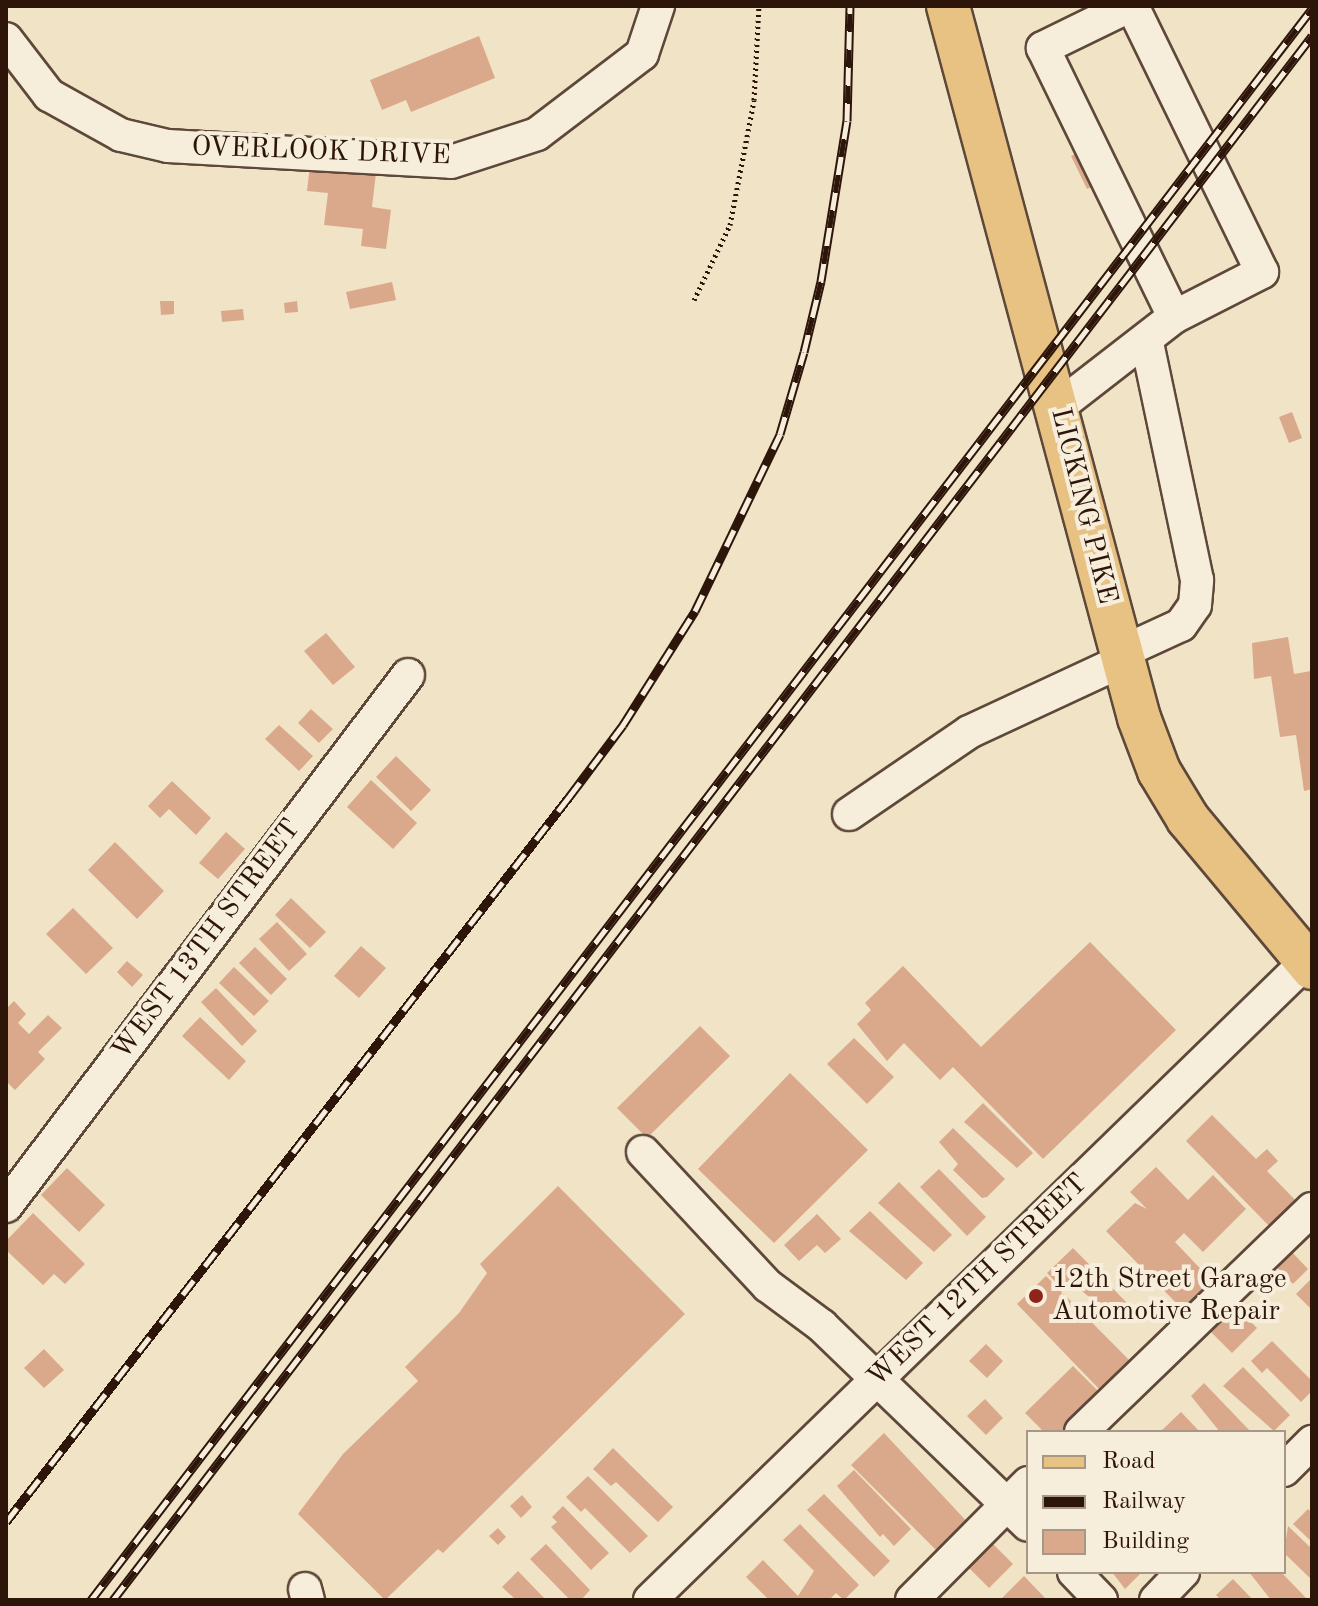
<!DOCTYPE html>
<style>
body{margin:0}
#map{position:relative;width:1318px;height:1606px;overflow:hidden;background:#f1e3c6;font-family:"Old Standard TT",serif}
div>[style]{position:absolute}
.building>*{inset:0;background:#daa98c}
.path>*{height:5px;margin-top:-2.5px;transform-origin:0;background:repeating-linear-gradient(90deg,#2d150a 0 2px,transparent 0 6px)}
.roads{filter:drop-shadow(2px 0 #5e4839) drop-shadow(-2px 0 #5e4839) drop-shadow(0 2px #5e4839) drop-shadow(0 -2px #5e4839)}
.minor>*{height:32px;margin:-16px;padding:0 16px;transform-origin:16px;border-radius:16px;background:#f6edda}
.major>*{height:42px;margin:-21px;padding:0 21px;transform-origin:21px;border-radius:21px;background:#e8c283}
.rail>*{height:9px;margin-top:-4.5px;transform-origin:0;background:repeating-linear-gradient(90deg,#f6edda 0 18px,#2d150a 0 36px);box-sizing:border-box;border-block:2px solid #2d150a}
.dots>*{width:22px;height:22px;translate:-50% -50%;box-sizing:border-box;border:4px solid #f6edda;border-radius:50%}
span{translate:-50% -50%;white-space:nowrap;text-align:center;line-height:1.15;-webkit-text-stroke:8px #f6edda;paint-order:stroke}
.street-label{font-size:28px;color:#2d150a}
.poi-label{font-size:28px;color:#2d150a}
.left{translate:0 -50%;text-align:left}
.frame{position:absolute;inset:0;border:8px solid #2d150a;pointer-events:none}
.legend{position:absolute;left:1026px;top:1430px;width:260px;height:144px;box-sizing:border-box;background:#f6edda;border:2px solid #a69787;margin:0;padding:10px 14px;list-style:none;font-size:24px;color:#2d150a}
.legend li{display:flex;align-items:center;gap:16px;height:40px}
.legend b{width:40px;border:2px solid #a69787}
</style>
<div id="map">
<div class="building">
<i style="clip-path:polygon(479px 36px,495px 78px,411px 112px,406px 100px,382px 110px,370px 80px)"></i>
<i style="clip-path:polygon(1084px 150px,1100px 183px,1087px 189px,1071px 156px)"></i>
<i style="clip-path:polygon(310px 165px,376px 173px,372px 207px,391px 210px,386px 249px,361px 246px,363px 229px,324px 225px,328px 193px,307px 191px)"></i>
<i style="clip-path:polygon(392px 282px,396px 300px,350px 309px,346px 292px)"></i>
<i style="clip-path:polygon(160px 301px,174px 301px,174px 314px,161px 315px)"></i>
<i style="clip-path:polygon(297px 301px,298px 312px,285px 313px,284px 303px)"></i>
<i style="clip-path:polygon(243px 309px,244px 320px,222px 322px,221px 311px)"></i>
<i style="clip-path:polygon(1292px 412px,1302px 438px,1289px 443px,1279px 417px)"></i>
<i style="clip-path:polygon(326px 633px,355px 667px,333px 685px,304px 651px)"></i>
<i style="clip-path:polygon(1288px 637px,1294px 674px,1311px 671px,1312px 678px,1312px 789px,1304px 791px,1296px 735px,1280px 737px,1271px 676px,1254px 679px,1252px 643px)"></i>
<i style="clip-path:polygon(311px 709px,333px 729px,319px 743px,298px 723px)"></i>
<i style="clip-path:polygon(279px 725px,313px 756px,299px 771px,265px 739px)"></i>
<i style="clip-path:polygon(396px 756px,431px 790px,411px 811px,376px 777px)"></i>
<i style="clip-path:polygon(371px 780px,417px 823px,393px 849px,347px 807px)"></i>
<i style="clip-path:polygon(172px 781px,211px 818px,196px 835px,169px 809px,160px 818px,148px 806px)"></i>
<i style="clip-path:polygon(226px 832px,245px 849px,218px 879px,199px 863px)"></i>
<i style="clip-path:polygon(115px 842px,164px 891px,137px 919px,88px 870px)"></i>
<i style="clip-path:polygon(291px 898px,326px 932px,310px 948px,275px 915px)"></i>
<i style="clip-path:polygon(73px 908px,113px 948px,86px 974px,46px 934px)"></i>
<i style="clip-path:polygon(277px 922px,307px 954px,289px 971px,259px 939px)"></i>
<i style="clip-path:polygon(1090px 942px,1176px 1030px,1043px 1159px,953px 1067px,940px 1080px,904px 1043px,887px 1061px,857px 1024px,871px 1010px,865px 1003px,903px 966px,981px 1047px)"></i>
<i style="clip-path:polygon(361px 946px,386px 968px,359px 998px,334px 976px)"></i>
<i style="clip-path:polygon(255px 947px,287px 979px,271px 995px,239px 963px)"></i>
<i style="clip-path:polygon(127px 961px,143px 975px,132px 987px,117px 972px)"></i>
<i style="clip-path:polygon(234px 967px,269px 1001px,254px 1016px,219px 983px)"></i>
<i style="clip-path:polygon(216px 988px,257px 1031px,242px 1046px,201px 1002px)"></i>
<i style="clip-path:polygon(14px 1001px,26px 1014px,18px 1023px,29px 1034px,48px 1015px,62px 1028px,38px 1052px,45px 1059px,15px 1090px,6px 1081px,6px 1009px)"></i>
<i style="clip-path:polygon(200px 1017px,246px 1061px,229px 1080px,182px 1036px)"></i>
<i style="clip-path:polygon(700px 1026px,730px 1056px,647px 1138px,617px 1108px)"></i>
<i style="clip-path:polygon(854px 1038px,894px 1077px,867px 1104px,827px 1064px)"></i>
<i style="clip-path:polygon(790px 1073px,868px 1150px,774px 1243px,698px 1169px)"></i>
<i style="clip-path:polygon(983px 1103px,1033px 1153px,1017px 1168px,964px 1122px)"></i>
<i style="clip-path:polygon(1212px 1115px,1256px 1159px,1267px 1149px,1278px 1161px,1267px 1171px,1300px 1205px,1274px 1231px,1186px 1141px)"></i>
<i style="clip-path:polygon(953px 1128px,1005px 1179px,987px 1197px,982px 1198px,953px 1170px,958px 1164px,939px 1142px)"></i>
<i style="clip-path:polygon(1156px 1167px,1188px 1200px,1213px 1175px,1246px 1209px,1203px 1252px,1184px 1233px,1175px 1242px,1215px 1284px,1185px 1312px,1106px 1231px,1135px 1203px,1147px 1209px,1130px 1192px)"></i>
<i style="clip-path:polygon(67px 1168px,105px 1205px,79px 1232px,41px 1195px)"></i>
<i style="clip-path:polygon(939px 1169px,986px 1217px,967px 1236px,920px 1187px)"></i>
<i style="clip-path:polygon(899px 1182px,952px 1235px,934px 1252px,878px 1203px)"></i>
<i style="clip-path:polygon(558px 1186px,685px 1314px,443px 1553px,438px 1549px,385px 1600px,298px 1514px,343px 1454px,418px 1381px,405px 1367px,459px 1313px,487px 1273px,480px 1264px)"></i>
<i style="clip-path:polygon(870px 1211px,923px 1263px,906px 1280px,849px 1231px)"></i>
<i style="clip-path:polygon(33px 1213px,85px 1264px,65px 1284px,54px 1274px,43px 1285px,6px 1250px,6px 1241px)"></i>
<i style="clip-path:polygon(817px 1214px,841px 1239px,825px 1253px,817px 1245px,799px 1261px,784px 1245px)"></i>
<i style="clip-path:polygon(1073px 1248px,1132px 1308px,1117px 1322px,1072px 1282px,1063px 1290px,1047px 1273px)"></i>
<i style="clip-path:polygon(1289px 1249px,1308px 1269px,1293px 1284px,1273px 1263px)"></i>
<i style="clip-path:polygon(1046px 1276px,1132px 1363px,1102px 1392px,1017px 1304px)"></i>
<i style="clip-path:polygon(1312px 1278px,1312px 1310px,1296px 1294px)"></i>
<i style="clip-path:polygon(1234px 1305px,1257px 1328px,1232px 1353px,1208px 1329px)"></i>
<i style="clip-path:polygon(1272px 1341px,1312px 1381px,1312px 1391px,1301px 1402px,1267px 1368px,1262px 1373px,1251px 1361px)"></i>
<i style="clip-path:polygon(986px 1344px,1003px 1361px,987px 1378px,969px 1361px)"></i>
<i style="clip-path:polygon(44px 1349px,64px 1370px,44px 1388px,24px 1368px)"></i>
<i style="clip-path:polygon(1073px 1366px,1102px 1395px,1063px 1432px,1044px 1432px,1025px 1413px)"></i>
<i style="clip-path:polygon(1243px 1367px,1290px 1415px,1274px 1431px,1223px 1386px)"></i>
<i style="clip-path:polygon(1204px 1383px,1251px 1432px,1220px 1432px,1191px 1396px)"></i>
<i style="clip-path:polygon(985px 1399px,1003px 1418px,986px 1435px,967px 1416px)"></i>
<i style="clip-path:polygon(1181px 1412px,1200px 1432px,1160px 1432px)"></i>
<i style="clip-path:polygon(884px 1433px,972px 1527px,942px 1556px,851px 1465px)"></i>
<i style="clip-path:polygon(613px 1448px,673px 1507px,658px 1522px,616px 1482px,611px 1486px,593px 1469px)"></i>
<i style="clip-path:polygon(854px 1470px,911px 1529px,894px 1546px,883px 1534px,880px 1537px,837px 1486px)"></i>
<i style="clip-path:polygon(588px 1476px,648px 1536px,630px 1553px,585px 1508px,581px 1512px,566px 1497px)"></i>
<i style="clip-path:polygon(824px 1494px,890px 1561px,874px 1577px,807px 1510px)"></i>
<i style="clip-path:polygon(522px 1495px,532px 1507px,521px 1518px,510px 1506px)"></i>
<i style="clip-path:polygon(563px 1506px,609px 1553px,591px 1570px,551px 1527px,557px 1522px,552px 1517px)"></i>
<i style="clip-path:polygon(1308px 1509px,1312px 1513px,1312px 1542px,1293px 1524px)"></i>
<i style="clip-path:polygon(800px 1524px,859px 1585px,844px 1600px,836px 1593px,829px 1600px,769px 1600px,746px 1577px,763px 1560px,798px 1596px,814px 1571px,783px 1540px)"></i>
<i style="clip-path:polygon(1288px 1526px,1312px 1549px,1312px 1580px,1284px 1553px)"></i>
<i style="clip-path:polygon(498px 1528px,506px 1537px,498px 1545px,489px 1536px)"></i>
<i style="clip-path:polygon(988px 1539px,1013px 1564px,989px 1588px,964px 1563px)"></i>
<i style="clip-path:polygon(546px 1544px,590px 1590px,581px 1600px,570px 1600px,530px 1559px)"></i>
<i style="clip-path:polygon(518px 1571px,546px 1600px,516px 1600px,502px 1587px)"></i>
<i style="clip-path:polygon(1112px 1572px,1142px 1572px,1125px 1589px)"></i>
<i style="clip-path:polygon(1249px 1572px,1281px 1572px,1308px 1600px,1271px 1600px)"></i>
<i style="clip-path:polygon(1024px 1576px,1047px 1600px,1000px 1600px)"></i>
<i style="clip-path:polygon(1233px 1579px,1253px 1600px,1221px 1600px,1216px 1595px)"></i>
</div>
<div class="path">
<i style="left:694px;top:300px;width:83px;rotate:-64.4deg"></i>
<i style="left:730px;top:225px;width:127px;rotate:-79.1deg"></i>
<i style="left:754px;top:100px;width:94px;rotate:-87deg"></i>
</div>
<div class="roads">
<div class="minor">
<i style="left:1129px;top:6px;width:96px;rotate:154deg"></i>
<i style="left:1043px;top:48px;width:299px;rotate:64deg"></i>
<i style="left:6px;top:39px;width:71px;rotate:52.5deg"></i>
<i style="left:49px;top:95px;width:82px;rotate:29.1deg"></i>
<i style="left:121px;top:135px;width:48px;rotate:13.2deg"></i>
<i style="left:168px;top:146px;width:283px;rotate:3.2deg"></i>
<i style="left:451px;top:162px;width:90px;rotate:-18deg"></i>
<i style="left:537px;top:134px;width:132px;rotate:-37.3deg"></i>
<i style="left:642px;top:54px;width:51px;rotate:-71.6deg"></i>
<i style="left:1058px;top:407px;width:147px;rotate:-37.8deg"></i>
<i style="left:1174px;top:317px;width:99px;rotate:-27.1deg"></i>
<i style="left:1262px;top:272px;width:296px;rotate:-116deg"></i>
<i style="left:1120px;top:653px;width:67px;rotate:-24.7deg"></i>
<i style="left:1181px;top:625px;width:24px;rotate:-55deg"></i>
<i style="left:1195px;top:605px;width:25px;rotate:-85deg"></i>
<i style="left:1197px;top:580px;width:246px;rotate:-101.9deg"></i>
<i style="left:849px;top:814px;width:145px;rotate:-34.3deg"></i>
<i style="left:969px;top:732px;width:169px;rotate:-24.9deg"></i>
<i style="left:643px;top:1152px;width:183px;rotate:47deg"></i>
<i style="left:768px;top:1286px;width:67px;rotate:36.5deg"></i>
<i style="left:822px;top:1326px;width:286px;rotate:44deg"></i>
<i style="left:6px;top:1206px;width:666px;rotate:-52.87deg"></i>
<i style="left:1081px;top:1432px;width:321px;rotate:-44deg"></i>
<i style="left:1284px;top:1470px;width:40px;rotate:-45deg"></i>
<i style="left:1074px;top:1572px;width:39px;rotate:46deg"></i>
<i style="left:305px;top:1589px;width:11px;rotate:75deg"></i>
<i style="left:650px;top:1600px;width:915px;rotate:-44.2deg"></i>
<i style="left:912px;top:1600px;width:165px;rotate:-45.2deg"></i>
<i style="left:1156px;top:1600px;width:39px;rotate:-46deg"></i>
</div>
<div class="major">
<i style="left:948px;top:6px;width:737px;rotate:74.98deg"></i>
<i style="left:1139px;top:718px;width:57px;rotate:69.3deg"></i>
<i style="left:1159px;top:771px;width:56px;rotate:58.9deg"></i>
<i style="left:1188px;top:819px;width:194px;rotate:50.2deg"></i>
</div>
</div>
<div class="rail">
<i style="left:6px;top:1522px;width:918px;rotate:-52.17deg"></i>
<i style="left:569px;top:797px;width:90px;rotate:-53.1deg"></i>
<i style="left:623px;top:725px;width:135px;rotate:-57.7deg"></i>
<i style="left:695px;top:611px;width:196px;rotate:-64.3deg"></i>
<i style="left:780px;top:434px;width:85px;rotate:-73.7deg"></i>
<i style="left:804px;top:352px;width:73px;rotate:-76.5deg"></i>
<i style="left:821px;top:281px;width:162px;rotate:-80.8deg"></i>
<i style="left:847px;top:121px;width:115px;rotate:-88.5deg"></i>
<i style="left:91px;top:1600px;width:2006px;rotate:-52.5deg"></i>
<i style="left:113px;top:1600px;width:1971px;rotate:-52.53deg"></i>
</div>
<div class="dots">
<i style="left:1036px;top:1296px;background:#8f2418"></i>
</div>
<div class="street-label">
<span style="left:321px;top:152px;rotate:2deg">OVERLOOK DRIVE</span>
<span style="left:1083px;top:506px;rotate:76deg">LICKING PIKE</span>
<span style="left:207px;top:940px;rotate:-53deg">WEST 13TH STREET</span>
<span style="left:978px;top:1281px;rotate:-44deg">WEST 12TH STREET</span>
</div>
<div class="poi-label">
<span class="left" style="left:1052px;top:1296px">12th Street Garage<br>Automotive Repair</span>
</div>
<div class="frame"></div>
<ul class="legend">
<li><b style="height:10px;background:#e8c283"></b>Road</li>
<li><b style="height:10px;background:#2d150a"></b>Railway</li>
<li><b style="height:22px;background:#daa98c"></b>Building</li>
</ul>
</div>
